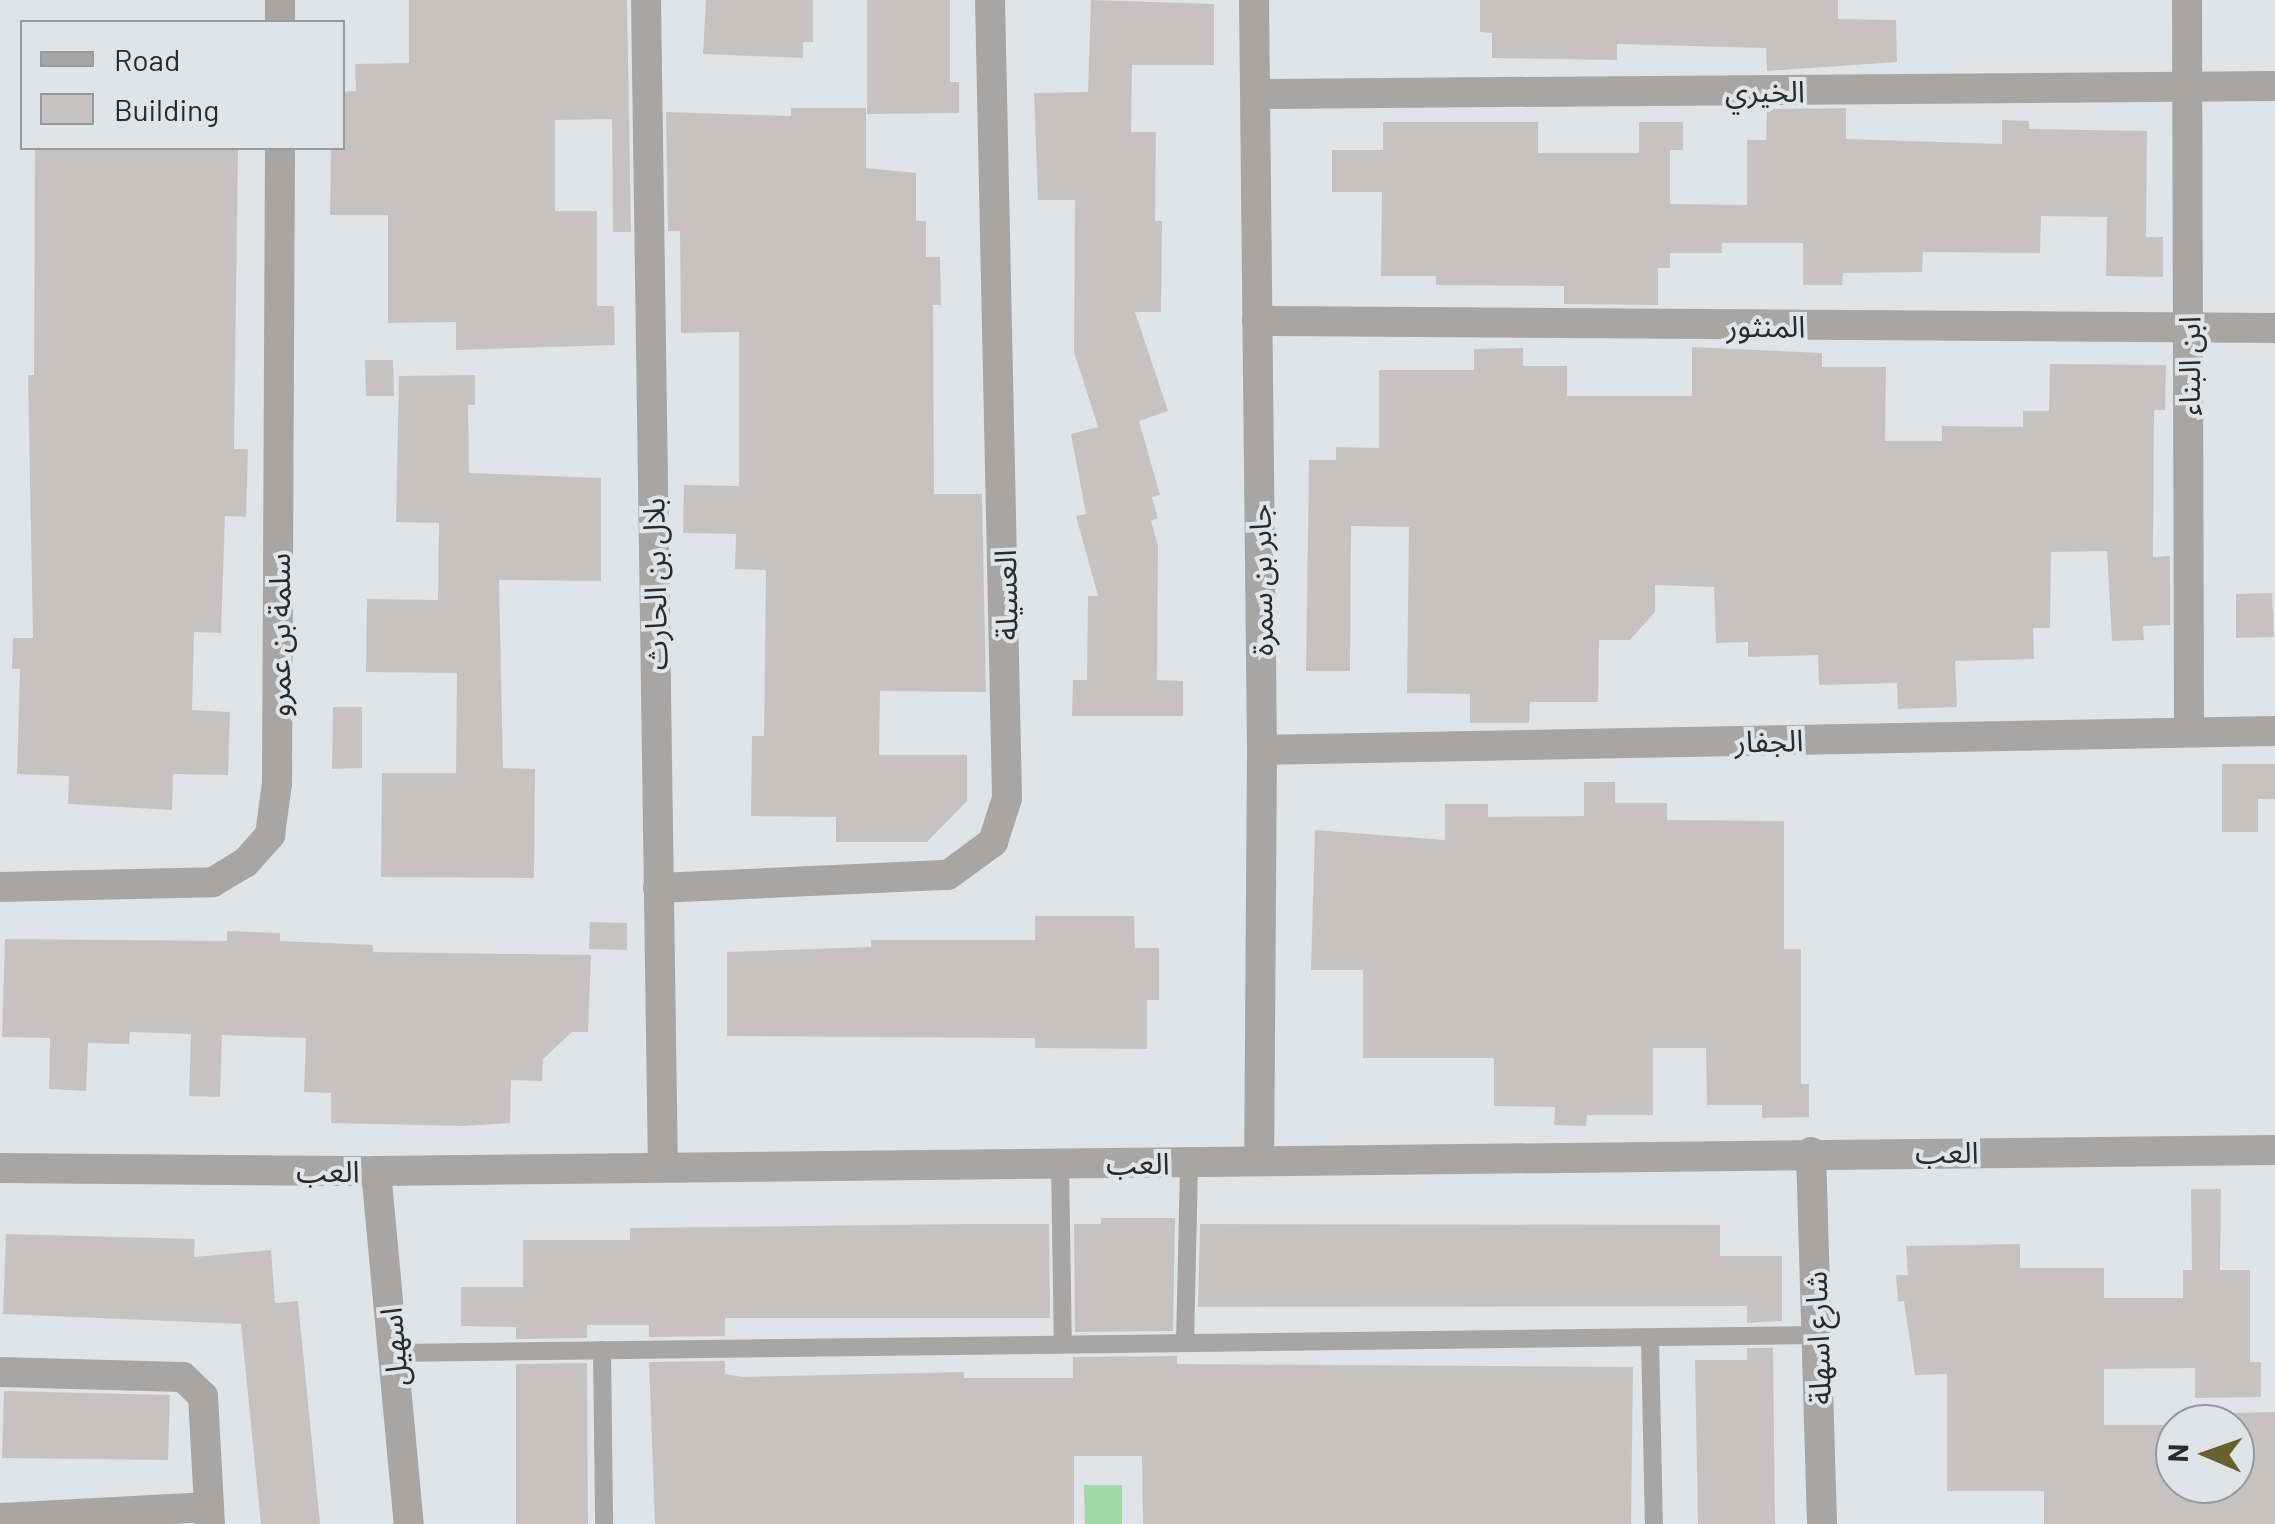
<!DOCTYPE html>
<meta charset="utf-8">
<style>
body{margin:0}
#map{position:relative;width:2275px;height:1524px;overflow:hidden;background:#e1e4e7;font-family:Barlow,"Noto Sans Arabic",sans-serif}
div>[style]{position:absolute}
.green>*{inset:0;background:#a2d7a7}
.building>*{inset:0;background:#c7c2c2}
.lane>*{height:18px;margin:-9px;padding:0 9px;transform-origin:9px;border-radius:9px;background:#a7a6a5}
.street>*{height:30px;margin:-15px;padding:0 15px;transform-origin:15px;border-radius:15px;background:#a7a6a5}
span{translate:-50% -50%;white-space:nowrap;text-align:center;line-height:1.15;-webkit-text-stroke:8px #e1e4e7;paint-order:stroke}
.street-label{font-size:30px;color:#292a2b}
.legend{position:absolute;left:20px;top:20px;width:325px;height:130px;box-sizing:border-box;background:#e1e4e7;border:2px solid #979a9c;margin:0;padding:12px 18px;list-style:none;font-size:30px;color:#292a2b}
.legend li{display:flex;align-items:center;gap:20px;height:50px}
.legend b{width:50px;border:2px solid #979a9c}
.north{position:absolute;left:2155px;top:1404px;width:100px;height:100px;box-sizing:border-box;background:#e1e4e7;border:2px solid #979a9c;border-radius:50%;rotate:272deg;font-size:28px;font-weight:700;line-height:40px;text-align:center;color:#292a2b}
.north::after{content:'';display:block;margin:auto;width:35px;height:45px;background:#656330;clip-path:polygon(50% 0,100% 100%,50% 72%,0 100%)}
</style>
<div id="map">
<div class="green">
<i style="clip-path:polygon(1084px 1485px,1122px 1485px,1122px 1524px,1085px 1524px)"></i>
</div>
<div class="building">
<i style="clip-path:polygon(409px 0,627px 0,631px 232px,613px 232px,612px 119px,555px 120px,555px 211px,597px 211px,597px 306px,614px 306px,615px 345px,456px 350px,456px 322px,388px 323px,388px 215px,330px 215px,331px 148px,342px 148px,342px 92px,356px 91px,355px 64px,409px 63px)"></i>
<i style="clip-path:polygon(706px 0,813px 0,813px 42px,803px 42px,803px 58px,703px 54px)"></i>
<i style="clip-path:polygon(867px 0,950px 0,950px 82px,959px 82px,959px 113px,867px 114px)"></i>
<i style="clip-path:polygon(1091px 0,1214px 4px,1214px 65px,1132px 65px,1131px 132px,1156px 132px,1155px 221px,1162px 221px,1161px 312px,1135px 312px,1168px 411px,1139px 421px,1160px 495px,1152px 497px,1158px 518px,1151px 521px,1158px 546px,1157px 680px,1183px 681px,1183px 716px,1072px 716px,1073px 680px,1087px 680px,1088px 596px,1098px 596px,1076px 516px,1086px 514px,1071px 434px,1098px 427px,1074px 352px,1075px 200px,1038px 200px,1034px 93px,1088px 92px)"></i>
<i style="clip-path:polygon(1480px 0,1838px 0,1838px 19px,1896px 20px,1897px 62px,1767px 71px,1766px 48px,1617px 44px,1617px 60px,1492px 58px,1492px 33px,1480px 32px)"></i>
<i style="clip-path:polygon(791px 108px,866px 108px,866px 168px,916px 173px,916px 221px,926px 221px,926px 257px,940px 257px,941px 305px,933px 305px,934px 494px,982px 494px,986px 692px,880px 691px,879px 755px,967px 755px,967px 801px,927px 842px,836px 842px,836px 817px,751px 816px,752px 736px,764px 736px,766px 570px,735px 569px,736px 534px,683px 533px,684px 485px,739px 486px,739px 332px,681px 333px,680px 231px,668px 231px,666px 112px,791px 116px)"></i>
<i style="clip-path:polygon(1846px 108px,1846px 139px,2002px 144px,2002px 120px,2029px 121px,2029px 129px,2147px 131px,2146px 237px,2163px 237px,2163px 277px,2106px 276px,2107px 217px,2041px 216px,2040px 253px,1923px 252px,1922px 272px,1843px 273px,1842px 285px,1803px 285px,1803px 243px,1722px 243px,1722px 253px,1670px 253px,1670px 268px,1658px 268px,1658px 305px,1564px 304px,1564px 286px,1436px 285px,1436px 276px,1381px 276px,1382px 192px,1332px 192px,1332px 150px,1383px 150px,1383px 122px,1538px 122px,1538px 153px,1639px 153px,1639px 122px,1683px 122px,1683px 150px,1670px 150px,1670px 204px,1747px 205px,1747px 140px,1766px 140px,1767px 109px)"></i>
<i style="clip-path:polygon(35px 148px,238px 148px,234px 449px,248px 449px,246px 517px,225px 516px,221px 633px,194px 632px,192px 710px,230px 712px,228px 775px,173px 774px,172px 810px,68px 804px,69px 776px,17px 774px,20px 669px,12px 669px,13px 638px,33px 638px,28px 375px,34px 375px)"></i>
<i style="clip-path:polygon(1692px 347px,1822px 353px,1822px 367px,1886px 367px,1885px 441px,1942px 441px,1942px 426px,2023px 427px,2023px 411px,2049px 411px,2050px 364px,2166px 365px,2165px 410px,2154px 410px,2153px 557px,2170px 556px,2170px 625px,2143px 626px,2144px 640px,2112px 641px,2107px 551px,2051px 552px,2050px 628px,2033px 628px,2034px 659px,1955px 661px,1957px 707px,1898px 709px,1897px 683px,1819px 685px,1818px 655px,1748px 657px,1748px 642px,1716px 643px,1714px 587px,1655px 585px,1655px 612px,1630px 640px,1599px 640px,1598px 702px,1530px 702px,1529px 723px,1470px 723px,1470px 694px,1407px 693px,1409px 527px,1351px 526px,1350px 671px,1306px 671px,1309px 460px,1336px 460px,1336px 447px,1379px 448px,1379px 370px,1474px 370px,1474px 349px,1523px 348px,1523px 366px,1567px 366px,1567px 396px,1692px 396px)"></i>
<i style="clip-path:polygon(365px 360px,393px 360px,394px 396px,366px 396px)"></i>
<i style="clip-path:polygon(475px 375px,475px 405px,468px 405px,469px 473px,601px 478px,601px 581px,499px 580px,503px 768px,535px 769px,534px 878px,381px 877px,382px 773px,456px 773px,457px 673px,366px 672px,367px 599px,438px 600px,439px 523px,396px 522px,399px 376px)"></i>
<i style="clip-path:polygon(2272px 593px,2274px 637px,2236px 638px,2236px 594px)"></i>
<i style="clip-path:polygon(333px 707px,362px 707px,362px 768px,332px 769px)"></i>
<i style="clip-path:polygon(2222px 764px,2275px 764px,2275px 799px,2258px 799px,2258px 832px,2222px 832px)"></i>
<i style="clip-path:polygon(1584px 782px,1615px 782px,1615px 803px,1667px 803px,1667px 820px,1784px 821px,1784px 949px,1801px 949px,1801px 1084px,1809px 1084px,1809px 1117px,1762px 1118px,1762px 1105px,1707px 1105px,1706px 1048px,1653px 1048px,1653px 1115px,1587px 1115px,1586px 1126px,1554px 1125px,1555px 1107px,1494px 1106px,1494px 1058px,1363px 1058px,1363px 970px,1311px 970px,1315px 830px,1445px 840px,1445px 804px,1488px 804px,1488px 817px,1584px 816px)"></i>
<i style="clip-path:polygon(1035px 916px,1134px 916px,1135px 948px,1159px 948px,1159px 1000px,1147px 1000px,1147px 1049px,1035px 1048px,1035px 1038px,727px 1036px,727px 952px,871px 947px,871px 940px,1035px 940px)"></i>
<i style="clip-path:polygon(590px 922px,627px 923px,627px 950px,589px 949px)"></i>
<i style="clip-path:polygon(227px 931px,280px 933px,280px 941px,373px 945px,373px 952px,591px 955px,588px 1032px,572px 1032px,543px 1059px,542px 1081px,511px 1080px,510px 1123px,464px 1126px,331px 1123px,331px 1093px,304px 1092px,306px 1038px,222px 1035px,220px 1097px,189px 1096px,191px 1034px,130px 1032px,129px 1044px,88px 1043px,86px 1091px,49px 1089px,50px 1038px,2px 1037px,5px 939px,227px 941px)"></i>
<i style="clip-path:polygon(2191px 1189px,2221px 1189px,2220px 1270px,2250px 1270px,2250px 1362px,2261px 1362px,2261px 1397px,2195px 1398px,2195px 1368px,2104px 1369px,2104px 1425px,2175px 1425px,2175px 1484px,2235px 1484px,2235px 1413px,2275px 1412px,2275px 1524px,2044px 1524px,2044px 1491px,1947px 1491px,1947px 1374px,1915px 1375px,1904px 1301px,1898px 1302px,1896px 1275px,1908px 1275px,1906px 1246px,2020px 1244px,2020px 1268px,2104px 1268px,2104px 1298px,2183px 1298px,2183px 1270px,2192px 1270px)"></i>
<i style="clip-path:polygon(1101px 1218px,1175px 1218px,1173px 1331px,1075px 1332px,1074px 1224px,1101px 1224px)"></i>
<i style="clip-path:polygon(969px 1224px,1049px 1224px,1050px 1318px,725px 1318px,725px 1336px,649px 1337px,649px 1325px,587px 1325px,587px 1338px,516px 1339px,516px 1327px,461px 1326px,461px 1287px,523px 1287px,523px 1240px,630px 1240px,630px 1228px)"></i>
<i style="clip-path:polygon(1200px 1224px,1720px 1225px,1720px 1256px,1782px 1256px,1782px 1321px,1747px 1323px,1747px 1306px,1198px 1307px)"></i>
<i style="clip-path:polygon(6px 1234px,195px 1239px,194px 1257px,271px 1250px,275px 1303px,298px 1301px,320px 1524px,261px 1524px,241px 1324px,3px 1314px)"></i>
<i style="clip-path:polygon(1747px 1348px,1773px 1348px,1775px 1524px,1698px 1524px,1695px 1360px,1747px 1360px)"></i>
<i style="clip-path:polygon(1177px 1356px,1177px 1364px,1633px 1367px,1631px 1524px,1143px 1524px,1142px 1456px,1074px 1456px,1074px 1524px,655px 1524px,649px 1362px,725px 1361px,725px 1374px,742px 1377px,964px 1372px,964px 1378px,1073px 1378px,1073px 1357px)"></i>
<i style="clip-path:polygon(587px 1363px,588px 1524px,516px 1524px,516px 1364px)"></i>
<i style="clip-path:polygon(4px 1391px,170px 1395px,168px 1460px,2px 1458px)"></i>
</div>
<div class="lane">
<i style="left:1060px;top:1162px;width:182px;rotate:89.1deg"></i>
<i style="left:1650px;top:1338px;width:186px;rotate:88.8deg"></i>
<i style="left:1185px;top:1343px;width:182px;rotate:-88.7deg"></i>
<i style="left:602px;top:1350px;width:174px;rotate:89.3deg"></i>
<i style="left:393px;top:1353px;width:1424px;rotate:-0.72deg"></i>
</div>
<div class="street">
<i style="left:646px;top:0;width:1167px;rotate:89.17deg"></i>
<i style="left:1254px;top:0;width:750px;rotate:89.39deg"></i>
<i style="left:1262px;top:750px;width:411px;rotate:90.4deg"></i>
<i style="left:2187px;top:0;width:732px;rotate:89.84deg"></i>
<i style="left:280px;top:22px;width:22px;rotate:-90deg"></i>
<i style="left:1255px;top:94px;width:1020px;rotate:-0.45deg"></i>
<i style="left:1257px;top:321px;width:1018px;rotate:0.39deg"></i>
<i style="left:1262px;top:750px;width:1013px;rotate:-1.07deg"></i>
<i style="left:0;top:887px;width:213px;rotate:-1.3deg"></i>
<i style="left:213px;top:882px;width:37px;rotate:-31deg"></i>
<i style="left:245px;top:863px;width:38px;rotate:-48deg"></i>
<i style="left:270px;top:835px;width:52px;rotate:-82.3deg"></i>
<i style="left:277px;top:783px;width:635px;rotate:-89.73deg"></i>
<i style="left:658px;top:888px;width:290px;rotate:-2.6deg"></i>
<i style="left:948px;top:875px;width:56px;rotate:-36.3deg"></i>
<i style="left:993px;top:842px;width:46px;rotate:-72.3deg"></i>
<i style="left:1007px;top:798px;width:798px;rotate:-91.22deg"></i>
<i style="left:1811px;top:1152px;width:372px;rotate:88.3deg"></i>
<i style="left:0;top:1168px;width:376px;rotate:0.5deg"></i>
<i style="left:376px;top:1171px;width:1899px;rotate:-0.63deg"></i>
<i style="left:376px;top:1171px;width:355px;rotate:84.7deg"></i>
<i style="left:0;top:1372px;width:183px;rotate:1.6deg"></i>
<i style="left:183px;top:1377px;width:28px;rotate:44deg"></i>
<i style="left:203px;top:1396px;width:128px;rotate:86.9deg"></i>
<i style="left:0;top:1518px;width:209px;rotate:-3deg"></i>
</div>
<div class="street-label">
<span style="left:1765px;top:90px">الخيري</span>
<span style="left:1766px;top:325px">المنثور</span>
<span style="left:2188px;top:366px;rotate:-90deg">ابن البناء</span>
<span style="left:1260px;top:580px;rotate:-91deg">جابر بن سمرة</span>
<span style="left:654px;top:584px;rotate:-91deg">بلال بن الحارث</span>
<span style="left:1005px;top:595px;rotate:-91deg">العسيلة</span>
<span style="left:278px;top:635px;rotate:-90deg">سلمة بن عمرو</span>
<span style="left:1769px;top:740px;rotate:-1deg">الجفار</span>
<span style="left:1947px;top:1151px">العب</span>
<span style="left:1138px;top:1162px">العب</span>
<span style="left:328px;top:1170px">العب</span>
<span style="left:1817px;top:1338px;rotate:-92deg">شارع اسهلة</span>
<span style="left:393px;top:1347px;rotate:-95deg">اسهيل</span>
</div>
<ul class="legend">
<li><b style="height:12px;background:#a7a6a5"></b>Road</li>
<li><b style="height:28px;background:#c7c2c2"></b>Building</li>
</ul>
<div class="north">N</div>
</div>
